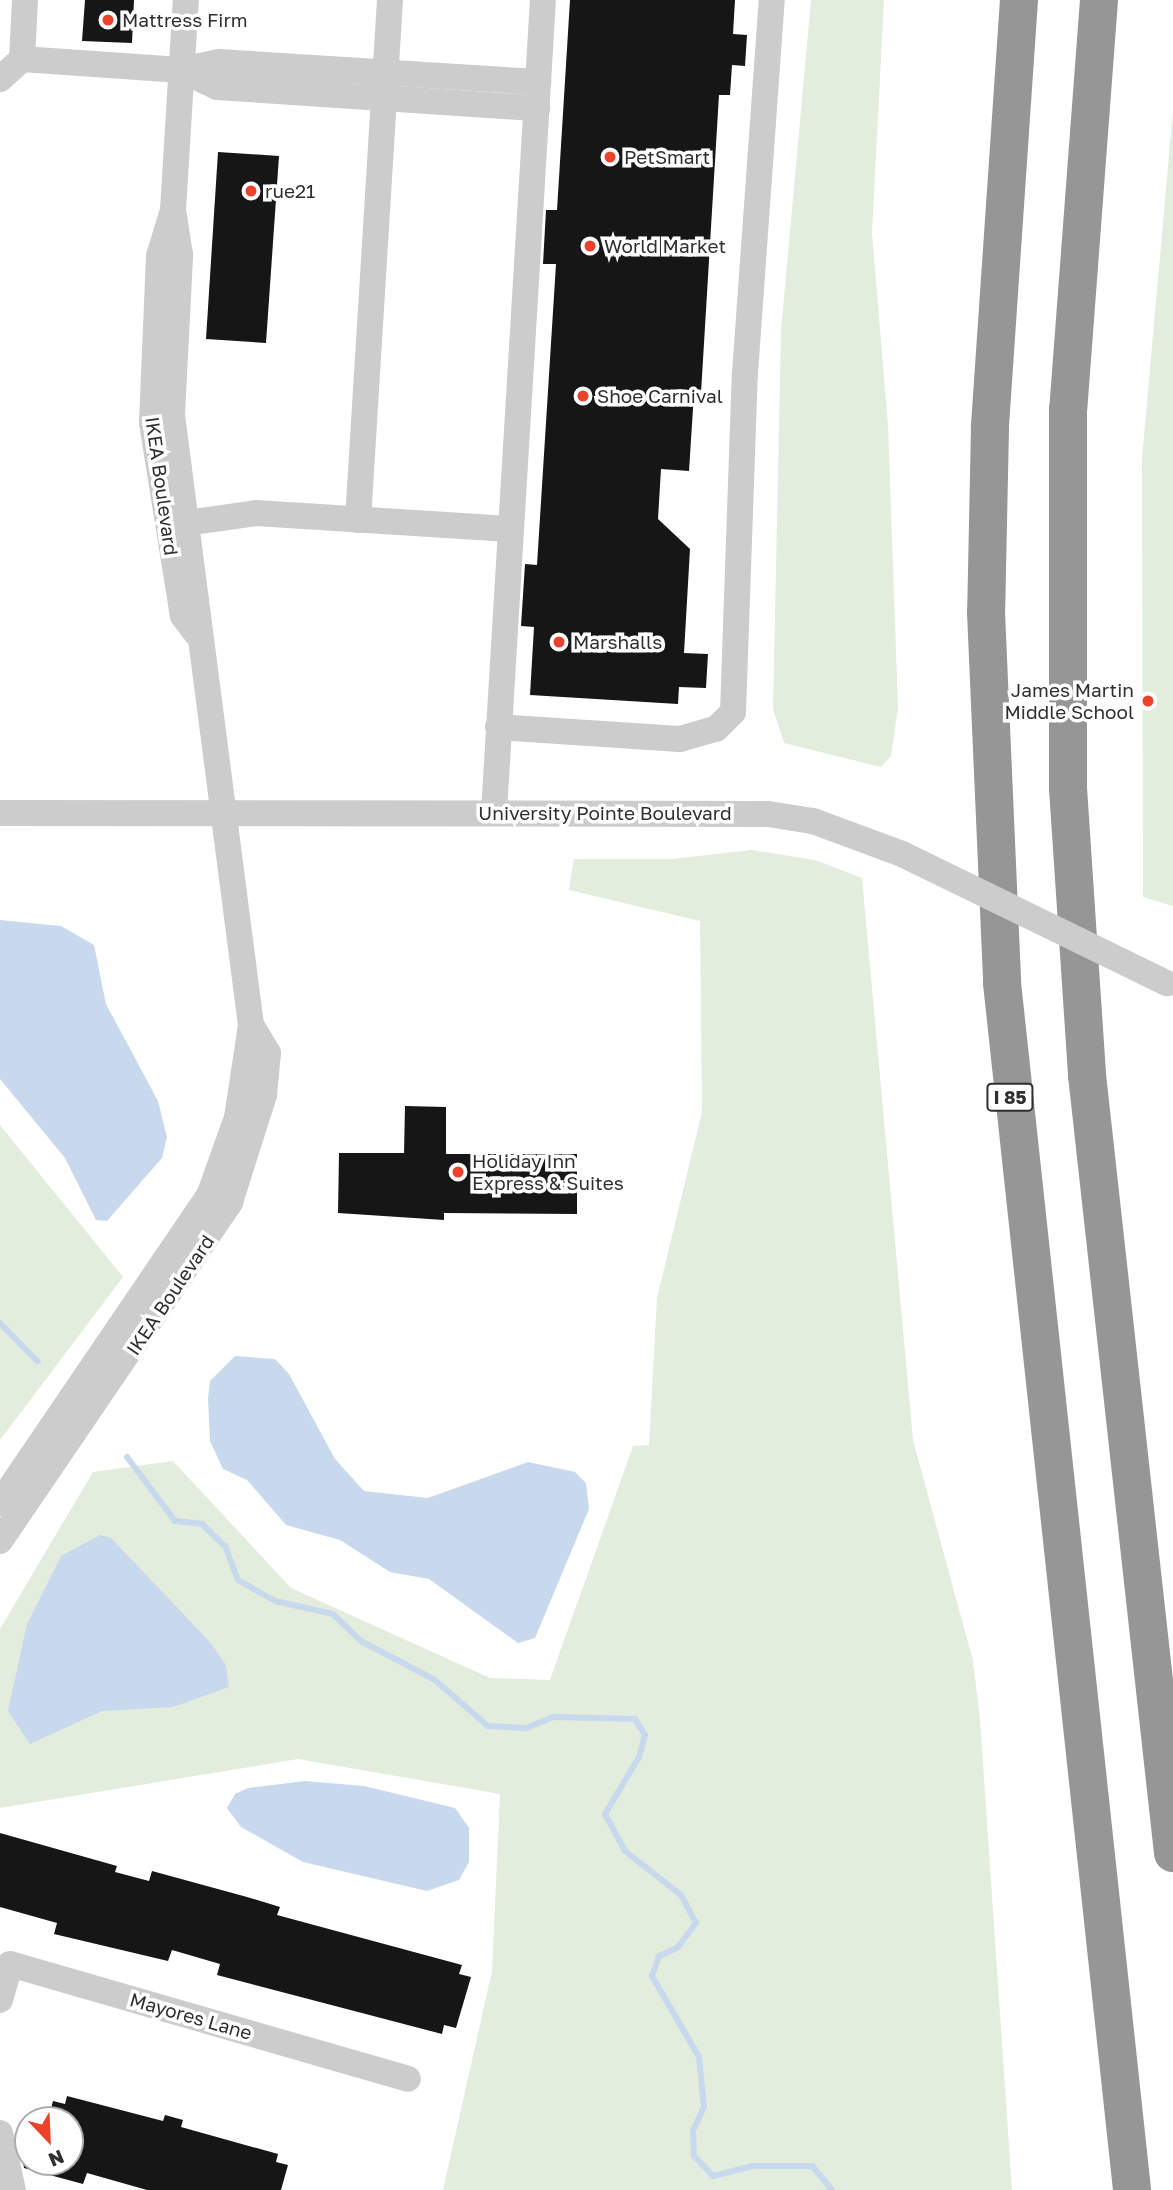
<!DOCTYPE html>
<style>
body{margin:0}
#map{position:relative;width:1173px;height:2190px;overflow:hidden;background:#fff;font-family:"Golos Text",sans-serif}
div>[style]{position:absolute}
.green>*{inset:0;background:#e2eddd}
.water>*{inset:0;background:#c8d8ed}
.stream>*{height:6px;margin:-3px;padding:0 3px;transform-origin:3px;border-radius:3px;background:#c8d8ed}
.building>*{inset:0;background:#161616}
.minor>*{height:26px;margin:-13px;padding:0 13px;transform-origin:13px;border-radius:13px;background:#ccc}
.highway>*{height:38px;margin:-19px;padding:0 19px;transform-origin:19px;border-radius:19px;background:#969696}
.minor-bridge>*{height:26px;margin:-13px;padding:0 13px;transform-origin:13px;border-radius:13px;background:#ccc}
.dots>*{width:19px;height:19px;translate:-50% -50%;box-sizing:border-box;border:4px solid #fff;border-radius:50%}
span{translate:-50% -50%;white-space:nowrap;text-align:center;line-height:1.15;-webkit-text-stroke:7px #fff;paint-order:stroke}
.shield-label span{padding:2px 5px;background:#fff;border:2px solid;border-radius:5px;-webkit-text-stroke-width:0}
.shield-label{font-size:18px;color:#2f2f2f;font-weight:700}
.poi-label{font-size:19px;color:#2f2f2f}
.left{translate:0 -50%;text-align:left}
.right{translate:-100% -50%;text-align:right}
.street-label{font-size:19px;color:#2f2f2f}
.north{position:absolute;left:14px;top:2106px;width:70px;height:70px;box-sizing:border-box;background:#fff;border:2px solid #acacac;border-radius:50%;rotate:157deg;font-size:19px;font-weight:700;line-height:28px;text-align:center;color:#2f2f2f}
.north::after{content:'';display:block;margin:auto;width:24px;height:32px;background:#ec422c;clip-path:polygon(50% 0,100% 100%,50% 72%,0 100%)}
</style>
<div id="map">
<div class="green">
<i style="clip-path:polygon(811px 0,884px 0,872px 233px,888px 424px,898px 708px,891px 756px,881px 767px,784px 743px,773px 709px,781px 331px)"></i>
<i style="clip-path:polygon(1173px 110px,1173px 906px,1143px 897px,1142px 459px)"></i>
<i style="clip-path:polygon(752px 850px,815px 860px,862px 878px,913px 1440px,973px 1661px,980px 1719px,1012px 2190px,443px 2190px,492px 1971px,500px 1794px,298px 1759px,0 1808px,0 1629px,93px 1472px,173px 1461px,291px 1588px,490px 1678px,550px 1680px,633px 1446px,649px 1445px,657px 1298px,702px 1112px,700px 921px,569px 890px,574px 859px,672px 859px)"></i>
<i style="clip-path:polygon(0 1125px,123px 1277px,0 1440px)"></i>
</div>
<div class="water">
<i style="clip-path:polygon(0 920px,61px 926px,94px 945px,106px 1004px,158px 1101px,167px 1137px,162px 1158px,107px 1221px,96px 1220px,65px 1158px,0 1079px)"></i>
<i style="clip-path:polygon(235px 1356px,275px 1359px,289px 1374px,335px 1459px,364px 1491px,428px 1498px,528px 1462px,575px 1472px,586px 1483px,589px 1509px,535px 1638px,518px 1643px,429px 1579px,390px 1572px,340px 1540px,286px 1525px,247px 1480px,223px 1469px,210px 1441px,208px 1399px,210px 1381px)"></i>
<i style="clip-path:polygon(100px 1535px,111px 1538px,209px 1641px,226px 1665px,229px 1687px,173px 1707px,102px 1711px,30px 1744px,8px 1711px,27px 1624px,61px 1556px)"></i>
<i style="clip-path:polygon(305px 1781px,364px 1786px,455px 1808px,469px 1828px,469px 1862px,459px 1880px,427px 1891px,303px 1862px,241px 1827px,227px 1808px,235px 1794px,248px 1788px)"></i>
</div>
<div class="stream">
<i style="left:0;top:1323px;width:54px;rotate:45.7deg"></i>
<i style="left:127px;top:1457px;width:80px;rotate:53.1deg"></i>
<i style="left:175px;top:1521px;width:27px;rotate:6deg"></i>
<i style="left:202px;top:1524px;width:32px;rotate:44deg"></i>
<i style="left:225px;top:1546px;width:36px;rotate:69deg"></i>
<i style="left:238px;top:1580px;width:43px;rotate:29.6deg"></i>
<i style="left:275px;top:1601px;width:59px;rotate:12.6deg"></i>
<i style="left:333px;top:1614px;width:39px;rotate:44deg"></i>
<i style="left:361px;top:1641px;width:84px;rotate:27.8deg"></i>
<i style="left:435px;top:1680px;width:70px;rotate:41deg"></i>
<i style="left:488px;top:1726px;width:38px;rotate:3deg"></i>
<i style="left:526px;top:1728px;width:29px;rotate:-22deg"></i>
<i style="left:553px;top:1717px;width:82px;rotate:1.4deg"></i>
<i style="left:635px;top:1719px;width:19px;rotate:58deg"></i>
<i style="left:645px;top:1735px;width:23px;rotate:105deg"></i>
<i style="left:639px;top:1757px;width:66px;rotate:120.8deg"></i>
<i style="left:605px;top:1814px;width:42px;rotate:61.6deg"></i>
<i style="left:625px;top:1851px;width:71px;rotate:38.2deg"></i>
<i style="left:681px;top:1895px;width:32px;rotate:62deg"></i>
<i style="left:696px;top:1923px;width:31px;rotate:127deg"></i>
<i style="left:677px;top:1948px;width:20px;rotate:156deg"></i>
<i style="left:659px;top:1956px;width:21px;rotate:109deg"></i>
<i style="left:652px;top:1976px;width:94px;rotate:59.9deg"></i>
<i style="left:699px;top:2057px;width:50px;rotate:84.3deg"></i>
<i style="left:704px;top:2107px;width:26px;rotate:115deg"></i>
<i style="left:693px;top:2131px;width:25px;rotate:88deg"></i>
<i style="left:694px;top:2156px;width:28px;rotate:46deg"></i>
<i style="left:713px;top:2176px;width:41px;rotate:-14deg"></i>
<i style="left:753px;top:2166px;width:59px"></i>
<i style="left:812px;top:2166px;width:31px;rotate:50deg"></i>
</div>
<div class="building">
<i style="clip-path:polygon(85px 0,134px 0,132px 43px,82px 41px)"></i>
<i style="clip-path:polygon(570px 0,735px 0,733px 34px,747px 35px,745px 66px,732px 65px,730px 95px,719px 95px,701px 393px,694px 393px,689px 471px,661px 469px,658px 519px,690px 549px,684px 653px,708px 654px,706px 688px,679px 687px,678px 704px,530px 695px,534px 627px,521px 626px,525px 564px,537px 565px,556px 264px,543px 264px,546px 210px,557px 210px)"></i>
<i style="clip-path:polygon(218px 152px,279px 156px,266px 343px,206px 339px)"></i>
<i style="clip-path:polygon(405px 1106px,446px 1107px,446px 1154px,577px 1154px,577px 1214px,444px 1213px,444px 1220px,338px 1213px,339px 1153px,404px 1153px)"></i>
<i style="clip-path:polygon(0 1833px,117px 1866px,115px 1872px,149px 1881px,152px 1871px,247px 1897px,280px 1907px,277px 1915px,462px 1965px,459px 1974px,471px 1977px,456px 2028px,444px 2025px,442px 2034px,217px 1975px,220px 1964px,172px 1950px,168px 1961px,54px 1934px,57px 1923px,0 1907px)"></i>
<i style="clip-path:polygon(67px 2096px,163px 2121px,165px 2115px,183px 2120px,181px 2127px,278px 2154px,276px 2162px,288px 2165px,281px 2190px,147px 2190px,87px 2173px,83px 2184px,24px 2168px,23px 2162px,70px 2162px,70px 2120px,48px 2120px,53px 2101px,65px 2104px)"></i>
</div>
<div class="minor">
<i style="left:25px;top:0;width:59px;rotate:92.9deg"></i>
<i style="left:22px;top:59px;width:159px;rotate:4deg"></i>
<i style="left:181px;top:70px;width:39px;rotate:-12deg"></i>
<i style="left:219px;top:62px;width:320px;rotate:3.6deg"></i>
<i style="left:181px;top:70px;width:40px;rotate:25deg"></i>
<i style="left:217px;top:87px;width:321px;rotate:3.8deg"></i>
<i style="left:0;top:79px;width:30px;rotate:-42deg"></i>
<i style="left:173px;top:210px;width:48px;rotate:106.9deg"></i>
<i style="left:159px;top:256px;width:167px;rotate:92.4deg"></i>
<i style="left:152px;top:423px;width:195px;rotate:80.9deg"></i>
<i style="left:183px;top:616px;width:21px;rotate:53deg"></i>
<i style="left:358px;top:520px;width:521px;rotate:-86.48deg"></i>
<i style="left:187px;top:523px;width:70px;rotate:-8.2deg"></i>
<i style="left:256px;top:513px;width:254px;rotate:3.6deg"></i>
<i style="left:498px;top:727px;width:182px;rotate:3.8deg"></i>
<i style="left:680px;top:739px;width:37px;rotate:-16deg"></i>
<i style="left:716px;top:729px;width:24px;rotate:-45deg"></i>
<i style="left:733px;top:712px;width:339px;rotate:-88deg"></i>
<i style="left:745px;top:373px;width:374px;rotate:-85.9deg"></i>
<i style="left:494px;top:812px;width:813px;rotate:-86.55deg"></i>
<i style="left:0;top:813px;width:768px;rotate:0.07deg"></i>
<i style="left:768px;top:814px;width:46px;rotate:8.8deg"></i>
<i style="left:813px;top:821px;width:95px;rotate:20.3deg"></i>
<i style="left:0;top:1503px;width:371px;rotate:-55.8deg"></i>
<i style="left:209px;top:1196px;width:83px;rotate:-70.3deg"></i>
<i style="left:237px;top:1118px;width:94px;rotate:-81.4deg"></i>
<i style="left:251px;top:1025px;width:615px;rotate:-97.38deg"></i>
<i style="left:172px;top:415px;width:160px;rotate:-87.1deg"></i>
<i style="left:180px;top:255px;width:46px;rotate:-98.8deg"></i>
<i style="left:173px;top:210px;width:210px;rotate:-86.5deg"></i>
<i style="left:0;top:1541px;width:410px;rotate:-55.8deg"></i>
<i style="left:230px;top:1202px;width:112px;rotate:-72.4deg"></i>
<i style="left:264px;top:1095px;width:42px;rotate:-84.6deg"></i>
<i style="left:268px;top:1053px;width:33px;rotate:-121deg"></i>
<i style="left:0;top:2000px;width:37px;rotate:-74deg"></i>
<i style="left:10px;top:1964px;width:414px;rotate:16.1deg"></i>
<i style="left:0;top:2133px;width:58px;rotate:77.2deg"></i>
</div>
<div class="highway">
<i style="left:1019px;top:0;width:429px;rotate:93.9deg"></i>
<i style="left:990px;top:428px;width:184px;rotate:91.2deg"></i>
<i style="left:986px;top:612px;width:371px;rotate:87.5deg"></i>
<i style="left:1002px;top:983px;width:1214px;rotate:83.85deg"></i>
<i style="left:1099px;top:0;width:410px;rotate:94.3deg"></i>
<i style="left:1068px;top:409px;width:379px;rotate:90deg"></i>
<i style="left:1068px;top:788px;width:288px;rotate:86.2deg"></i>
<i style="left:1087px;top:1075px;width:783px;rotate:83.69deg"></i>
</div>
<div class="minor-bridge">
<i style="left:902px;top:854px;width:295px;rotate:26deg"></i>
</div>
<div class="dots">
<i style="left:108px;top:20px;background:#ec422c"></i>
<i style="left:610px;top:157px;background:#ec422c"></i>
<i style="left:251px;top:191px;background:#ec422c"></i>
<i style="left:590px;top:246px;background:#ec422c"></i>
<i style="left:583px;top:396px;background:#ec422c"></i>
<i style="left:559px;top:642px;background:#ec422c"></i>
<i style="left:1148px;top:701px;background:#ec422c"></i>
<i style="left:458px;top:1172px;background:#ec422c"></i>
</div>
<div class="shield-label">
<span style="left:1010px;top:1097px">I 85</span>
</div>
<div class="poi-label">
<span class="left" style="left:122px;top:20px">Mattress Firm</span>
<span class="left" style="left:624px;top:157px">PetSmart</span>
<span class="left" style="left:265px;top:191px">rue21</span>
<span class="left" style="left:604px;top:246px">World Market</span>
<span class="left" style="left:597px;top:396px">Shoe Carnival</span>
<span class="left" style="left:573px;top:642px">Marshalls</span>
<span class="right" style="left:1134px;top:701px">James Martin<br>Middle School</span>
<span class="left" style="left:472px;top:1172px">Holiday Inn<br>Express &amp; Suites</span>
</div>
<div class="street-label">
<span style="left:162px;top:486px;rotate:82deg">IKEA Boulevard</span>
<span style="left:605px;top:813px">University Pointe Boulevard</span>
<span style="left:170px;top:1295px;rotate:-56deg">IKEA Boulevard</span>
<span style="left:191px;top:2016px;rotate:16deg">Mayores Lane</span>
</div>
<div class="north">N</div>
</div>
